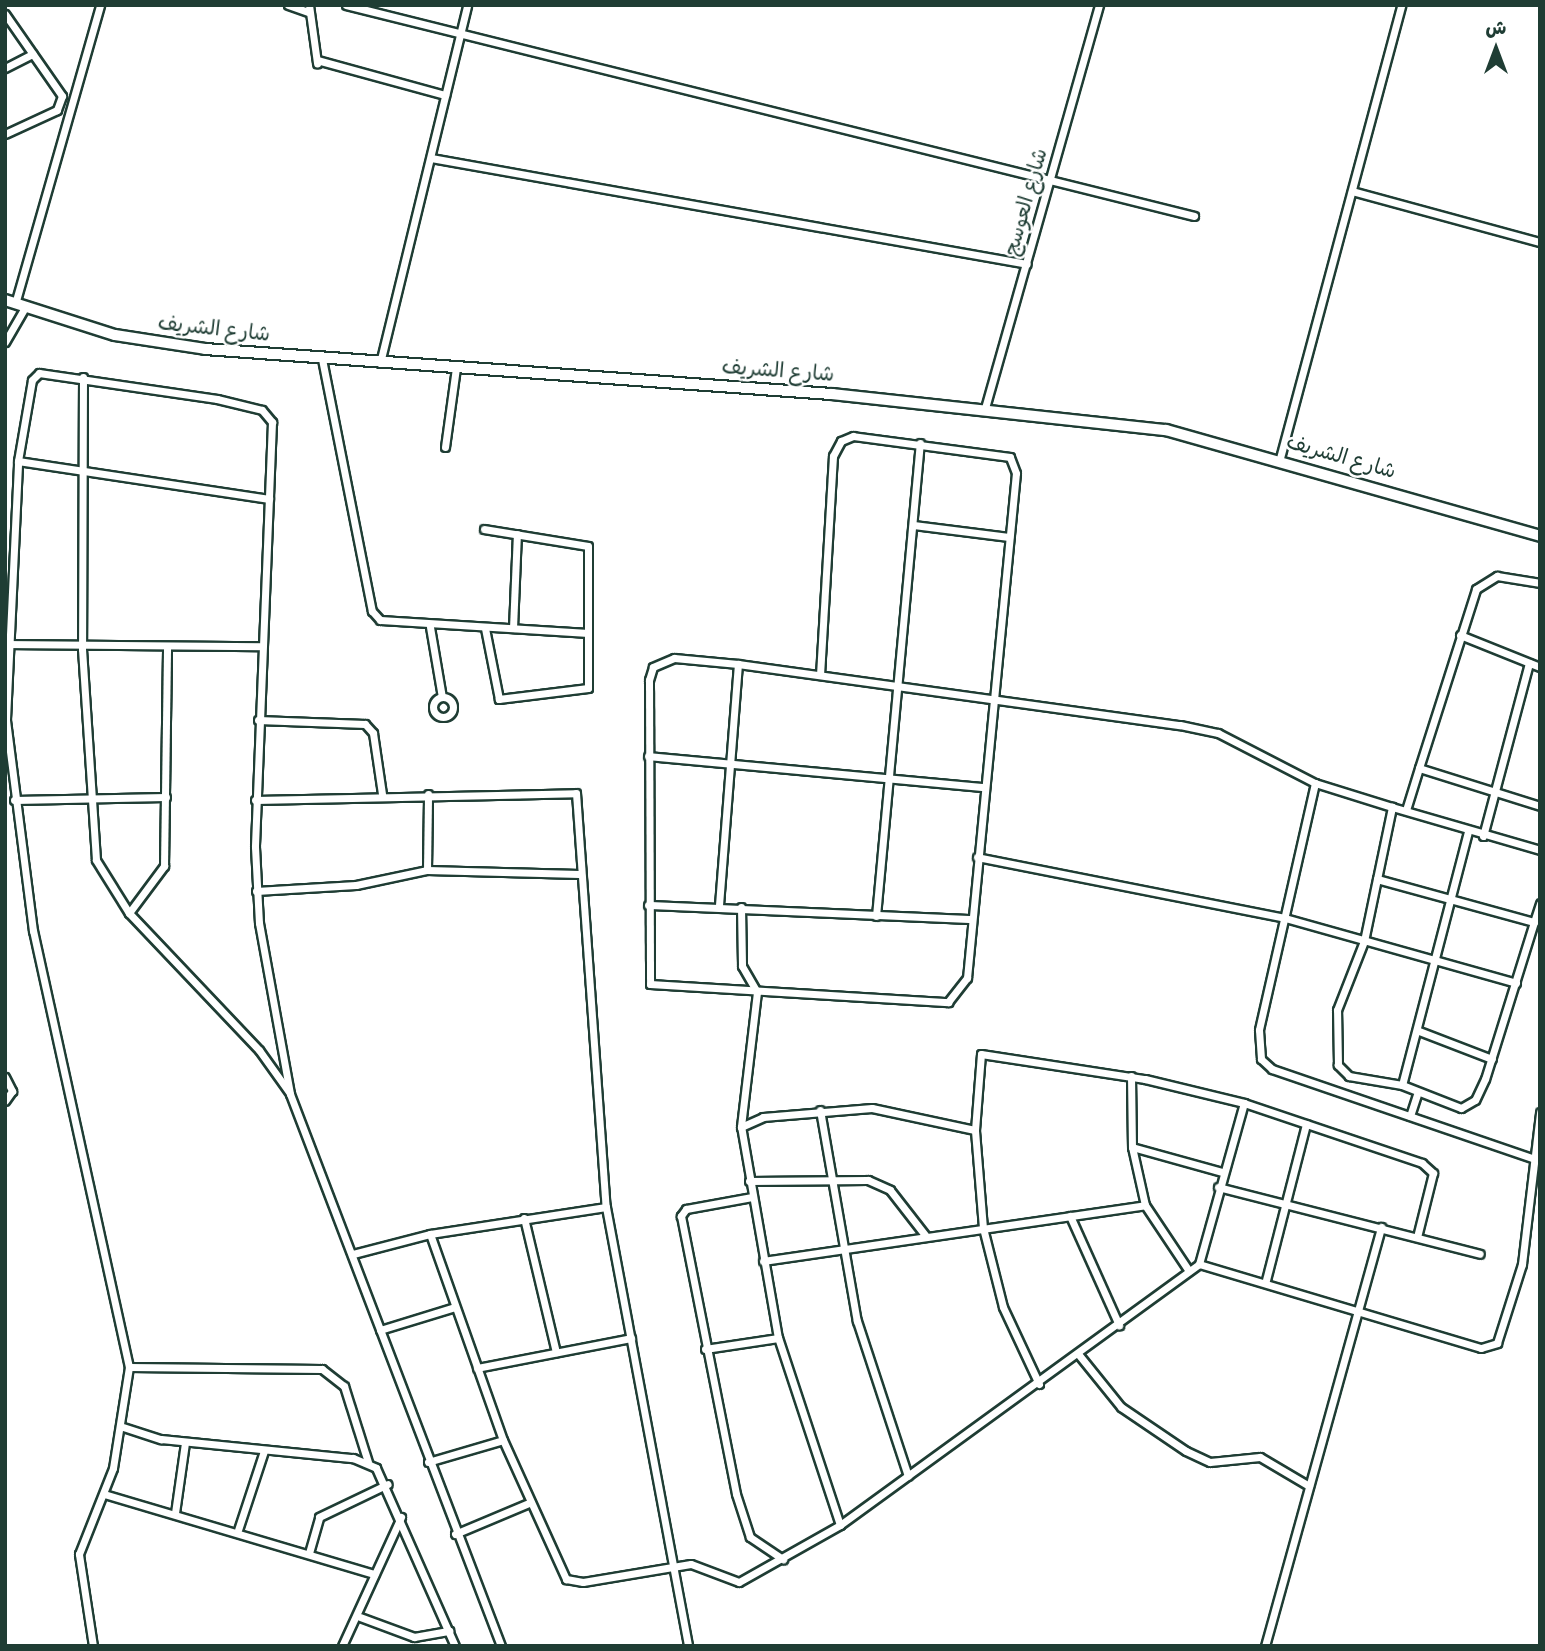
<!DOCTYPE html>
<meta charset="utf-8">
<style>
body{margin:0}
#map{position:relative;width:1545px;height:1651px;overflow:hidden;background:#fff;font-family:Pangolin,"Playpen Sans Arabic",sans-serif}
div>[style]{position:absolute}
.roads{filter:drop-shadow(2px 0 #1f3d34) drop-shadow(-2px 0 #1f3d34) drop-shadow(0 2px #1f3d34) drop-shadow(0 -2px #1f3d34)}
.street>*{height:7px;margin:-3.5px;padding:0 3.5px;transform-origin:3.5px;border-radius:3.5px;background:#fff}
.street>.ring{margin:-3.5px;padding:0;box-sizing:content-box;background:none;border:7px solid #fff;border-radius:50%}
.secondary>*{height:10px;margin:-5px;padding:0 5px;transform-origin:5px;border-radius:5px;background:#fff}
span{translate:-50% -50%;white-space:nowrap;text-align:center;line-height:1.15;-webkit-text-stroke:5px #fff;paint-order:stroke}
.street-label{font-size:21px;color:#1f3d34}
.frame{position:absolute;inset:0;border:7px solid #1f3d34;pointer-events:none}
.north{position:absolute;left:1461px;top:14px;width:70px;height:70px;-webkit-text-stroke:5px #fff;paint-order:stroke;rotate:0deg;font-size:19px;font-weight:700;line-height:28px;text-align:center;color:#1f3d34}
.north::after{content:'';display:block;margin:auto;width:24px;height:32px;background:#1f3d34;clip-path:polygon(50% 0,100% 100%,50% 72%,0 100%)}
</style>
<div id="map">
<div class="roads">
<div class="street">
<i style="left:288px;top:5px;width:21px;rotate:19deg"></i>
<i style="left:309px;top:5px;width:59px;rotate:82.1deg"></i>
<i style="left:346px;top:5px;width:874px;rotate:13.97deg"></i>
<i style="left:5px;top:14px;width:100px;rotate:55.2deg"></i>
<i style="left:62px;top:96px;width:15px;rotate:110deg"></i>
<i style="left:57px;top:110px;width:57px;rotate:155.2deg"></i>
<i style="left:317px;top:60px;width:133px;rotate:15.3deg"></i>
<i style="left:5px;top:68px;width:31px;rotate:-27deg"></i>
<i style="left:431px;top:158px;width:605px;rotate:10.08deg"></i>
<i style="left:1352px;top:191px;width:195px;rotate:15.2deg"></i>
<i style="left:15px;top:304px;width:311px;rotate:-74.1deg"></i>
<i style="left:5px;top:342px;width:39px;rotate:-60deg"></i>
<i style="left:322px;top:359px;width:257px;rotate:78.8deg"></i>
<i style="left:372px;top:611px;width:12px;rotate:48deg"></i>
<i style="left:380px;top:620px;width:205px;rotate:3.6deg"></i>
<i style="left:380px;top:363px;width:368px;rotate:-76.3deg"></i>
<i style="left:83px;top:377px;width:272px;rotate:90.2deg"></i>
<i style="left:82px;top:649px;width:211px;rotate:86.2deg"></i>
<i style="left:96px;top:860px;width:62px;rotate:58.1deg"></i>
<i style="left:129px;top:913px;width:189px;rotate:46.5deg"></i>
<i style="left:259px;top:1050px;width:52px;rotate:54.5deg"></i>
<i style="left:985px;top:408px;width:419px;rotate:-74.2deg"></i>
<i style="left:445px;top:447px;width:80px;rotate:-82.1deg"></i>
<i style="left:1280px;top:458px;width:469px;rotate:-75deg"></i>
<i style="left:18px;top:461px;width:254px;rotate:8.6deg"></i>
<i style="left:913px;top:525px;width:97px;rotate:7.1deg"></i>
<i style="left:484px;top:529px;width:105px;rotate:9.3deg"></i>
<i style="left:588px;top:546px;width:142px;rotate:90deg"></i>
<i style="left:588px;top:688px;width:90px;rotate:173deg"></i>
<i style="left:499px;top:699px;width:72px;rotate:-101.2deg"></i>
<i style="left:430px;top:627px;width:71px;rotate:80.3deg"></i>
<i style="left:513px;top:628px;width:94px;rotate:-87.6deg"></i>
<i style="left:1460px;top:635px;width:86px;rotate:21.8deg"></i>
<i style="left:7px;top:644px;width:252px;rotate:0.5deg"></i>
<i style="left:738px;top:664px;width:64px;rotate:-174.6deg"></i>
<i style="left:674px;top:658px;width:23px;rotate:157deg"></i>
<i style="left:653px;top:667px;width:14px;rotate:107deg"></i>
<i style="left:649px;top:680px;width:304px;rotate:89.8deg"></i>
<i style="left:650px;top:984px;width:299px;rotate:3.5deg"></i>
<i style="left:948px;top:1002px;width:31px;rotate:-52deg"></i>
<i style="left:967px;top:978px;width:507px;rotate:-84.46deg"></i>
<i style="left:1016px;top:473px;width:17px;rotate:-111deg"></i>
<i style="left:1010px;top:457px;width:158px;rotate:-172.4deg"></i>
<i style="left:853px;top:436px;width:13px;rotate:157deg"></i>
<i style="left:841px;top:441px;width:17px;rotate:118deg"></i>
<i style="left:833px;top:456px;width:219px;rotate:93.4deg"></i>
<i class="ring" style="left:433px;top:697px;width:13px;height:13px"></i>
<i style="left:258px;top:720px;width:107px;rotate:2.1deg"></i>
<i style="left:365px;top:724px;width:12px;rotate:48deg"></i>
<i style="left:373px;top:733px;width:62px;rotate:81.6deg"></i>
<i style="left:648px;top:756px;width:337px;rotate:5.3deg"></i>
<i style="left:1419px;top:768px;width:188px;rotate:-72.3deg"></i>
<i style="left:1476px;top:589px;width:25px;rotate:-32deg"></i>
<i style="left:1497px;top:576px;width:44px;rotate:9.2deg"></i>
<i style="left:1315px;top:783px;width:253px;rotate:102.8deg"></i>
<i style="left:1259px;top:1030px;width:29px;rotate:86deg"></i>
<i style="left:1261px;top:1059px;width:15px;rotate:42deg"></i>
<i style="left:1272px;top:1069px;width:275px;rotate:18.9deg"></i>
<i style="left:14px;top:800px;width:152px;rotate:-1.1deg"></i>
<i style="left:255px;top:800px;width:321px;rotate:-1.2deg"></i>
<i style="left:576px;top:793px;width:415px;rotate:85.9deg"></i>
<i style="left:1406px;top:810px;width:44px;rotate:-72.8deg"></i>
<i style="left:1419px;top:768px;width:127px;rotate:17.4deg"></i>
<i style="left:1483px;top:836px;width:179px;rotate:-75.1deg"></i>
<i style="left:977px;top:857px;width:314px;rotate:11.2deg"></i>
<i style="left:1285px;top:918px;width:240px;rotate:15.7deg"></i>
<i style="left:427px;top:870px;width:76px;rotate:-89.2deg"></i>
<i style="left:1377px;top:879px;width:163px;rotate:15.3deg"></i>
<i style="left:1534px;top:922px;width:164px;rotate:107.3deg"></i>
<i style="left:1485px;top:1079px;width:23px;rotate:115deg"></i>
<i style="left:1475px;top:1100px;width:16px;rotate:150deg"></i>
<i style="left:1461px;top:1108px;width:63px;rotate:-158.7deg"></i>
<i style="left:1402px;top:1085px;width:54px;rotate:-170.4deg"></i>
<i style="left:1349px;top:1076px;width:16px;rotate:-135deg"></i>
<i style="left:1338px;top:1065px;width:55px;rotate:-91deg"></i>
<i style="left:1337px;top:1010px;width:74px;rotate:-68.6deg"></i>
<i style="left:1364px;top:941px;width:63px;rotate:-78.2deg"></i>
<i style="left:1377px;top:879px;width:74px;rotate:-78.2deg"></i>
<i style="left:1392px;top:807px;width:154px;rotate:16.2deg"></i>
<i style="left:256px;top:891px;width:100px;rotate:-3.4deg"></i>
<i style="left:356px;top:885px;width:73px;rotate:-11.9deg"></i>
<i style="left:427px;top:870px;width:152px;rotate:1.5deg"></i>
<i style="left:648px;top:905px;width:323px;rotate:2.5deg"></i>
<i style="left:719px;top:905px;width:242px;rotate:-85.5deg"></i>
<i style="left:738px;top:664px;width:446px;rotate:7.9deg"></i>
<i style="left:1180px;top:725px;width:39px;rotate:12deg"></i>
<i style="left:1218px;top:733px;width:109px;rotate:27.3deg"></i>
<i style="left:1315px;top:783px;width:81px;rotate:17.3deg"></i>
<i style="left:741px;top:907px;width:59px;rotate:89deg"></i>
<i style="left:742px;top:966px;width:30px;rotate:60deg"></i>
<i style="left:757px;top:992px;width:136px;rotate:96.8deg"></i>
<i style="left:129px;top:913px;width:59px;rotate:-53.3deg"></i>
<i style="left:164px;top:866px;width:218px;rotate:-89.2deg"></i>
<i style="left:876px;top:916px;width:475px;rotate:-84.7deg"></i>
<i style="left:1534px;top:922px;width:20px;rotate:-72deg"></i>
<i style="left:1419px;top:1031px;width:78px;rotate:21deg"></i>
<i style="left:1131px;top:1076px;width:71px;rotate:89.2deg"></i>
<i style="left:1132px;top:1147px;width:59px;rotate:77.4deg"></i>
<i style="left:1145px;top:1205px;width:79px;rotate:56.3deg"></i>
<i style="left:5px;top:1077px;width:16px;rotate:63deg"></i>
<i style="left:12px;top:1091px;width:12px;rotate:125deg"></i>
<i style="left:1402px;top:1085px;width:262px;rotate:-75.4deg"></i>
<i style="left:820px;top:1110px;width:214px;rotate:80.1deg"></i>
<i style="left:857px;top:1321px;width:163px;rotate:71.8deg"></i>
<i style="left:1410px;top:1116px;width:22px;rotate:-72deg"></i>
<i style="left:1132px;top:1147px;width:93px;rotate:15.5deg"></i>
<i style="left:749px;top:1181px;width:119px;rotate:-0.5deg"></i>
<i style="left:868px;top:1180px;width:24px;rotate:24deg"></i>
<i style="left:890px;top:1190px;width:57px;rotate:52.1deg"></i>
<i style="left:1218px;top:1187px;width:270px;rotate:14.3deg"></i>
<i style="left:752px;top:1197px;width:67px;rotate:169.7deg"></i>
<i style="left:686px;top:1209px;width:9px;rotate:126deg"></i>
<i style="left:681px;top:1216px;width:283px;rotate:78.8deg"></i>
<i style="left:736px;top:1494px;width:45px;rotate:72deg"></i>
<i style="left:750px;top:1537px;width:40px;rotate:34deg"></i>
<i style="left:1070px;top:1216px;width:120px;rotate:65.8deg"></i>
<i style="left:524px;top:1218px;width:138px;rotate:76.6deg"></i>
<i style="left:430px;top:1234px;width:219px;rotate:70.5deg"></i>
<i style="left:503px;top:1440px;width:153px;rotate:65.6deg"></i>
<i style="left:566px;top:1579px;width:17px;rotate:10deg"></i>
<i style="left:583px;top:1582px;width:109px;rotate:-9.5deg"></i>
<i style="left:691px;top:1564px;width:51px;rotate:20.6deg"></i>
<i style="left:739px;top:1582px;width:116px;rotate:-29.4deg"></i>
<i style="left:840px;top:1525px;width:444px;rotate:-36deg"></i>
<i style="left:1199px;top:1264px;width:167px;rotate:-74.4deg"></i>
<i style="left:353px;top:1254px;width:80px;rotate:-14.6deg"></i>
<i style="left:430px;top:1234px;width:178px;rotate:-8.7deg"></i>
<i style="left:606px;top:1207px;width:447px;rotate:79.4deg"></i>
<i style="left:763px;top:1261px;width:386px;rotate:-8.3deg"></i>
<i style="left:1199px;top:1264px;width:294px;rotate:16.6deg"></i>
<i style="left:1481px;top:1348px;width:17px;rotate:-17deg"></i>
<i style="left:1497px;top:1343px;width:83px;rotate:-72.4deg"></i>
<i style="left:1522px;top:1264px;width:153px;rotate:-83.2deg"></i>
<i style="left:1266px;top:1280px;width:161px;rotate:-75.6deg"></i>
<i style="left:380px;top:1330px;width:78px;rotate:-17deg"></i>
<i style="left:705px;top:1349px;width:74px;rotate:-8.6deg"></i>
<i style="left:1079px;top:1355px;width:67px;rotate:51.1deg"></i>
<i style="left:1121px;top:1407px;width:78px;rotate:34.1deg"></i>
<i style="left:1186px;top:1451px;width:26px;rotate:25deg"></i>
<i style="left:1210px;top:1462px;width:50px;rotate:-5.7deg"></i>
<i style="left:1260px;top:1457px;width:57px;rotate:30.6deg"></i>
<i style="left:129px;top:1367px;width:193px;rotate:0.6deg"></i>
<i style="left:322px;top:1369px;width:28px;rotate:38deg"></i>
<i style="left:344px;top:1386px;width:80px;rotate:72.5deg"></i>
<i style="left:477px;top:1368px;width:157px;rotate:-11deg"></i>
<i style="left:1039px;top:1384px;width:85px;rotate:-115.1deg"></i>
<i style="left:1003px;top:1307px;width:81px;rotate:-104.2deg"></i>
<i style="left:983px;top:1228px;width:98px;rotate:-94.7deg"></i>
<i style="left:975px;top:1130px;width:76px;rotate:-85.5deg"></i>
<i style="left:981px;top:1054px;width:166px;rotate:8.7deg"></i>
<i style="left:1145px;top:1079px;width:102px;rotate:13.6deg"></i>
<i style="left:1244px;top:1103px;width:188px;rotate:18.6deg"></i>
<i style="left:1422px;top:1163px;width:15px;rotate:42deg"></i>
<i style="left:1433px;top:1173px;width:66px;rotate:104deg"></i>
<i style="left:123px;top:1427px;width:40px;rotate:18deg"></i>
<i style="left:161px;top:1439px;width:193px;rotate:5.7deg"></i>
<i style="left:353px;top:1458px;width:25px;rotate:23deg"></i>
<i style="left:376px;top:1468px;width:195px;rotate:66.1deg"></i>
<i style="left:428px;top:1462px;width:78px;rotate:-16.3deg"></i>
<i style="left:104px;top:1494px;width:282px;rotate:16.5deg"></i>
<i style="left:175px;top:1513px;width:71px;rotate:-81.9deg"></i>
<i style="left:840px;top:1525px;width:197px;rotate:-108.3deg"></i>
<i style="left:778px;top:1338px;width:214px;rotate:-99.9deg"></i>
<i style="left:741px;top:1127px;width:24px;rotate:-24deg"></i>
<i style="left:763px;top:1117px;width:109px;rotate:-4.7deg"></i>
<i style="left:872px;top:1108px;width:105px;rotate:12.1deg"></i>
<i style="left:238px;top:1530px;width:83px;rotate:-71.8deg"></i>
<i style="left:455px;top:1534px;width:82px;rotate:-22.8deg"></i>
<i style="left:309px;top:1553px;width:37px;rotate:-74deg"></i>
<i style="left:319px;top:1517px;width:76px;rotate:-25.6deg"></i>
<i style="left:360px;top:1617px;width:58px;rotate:20.3deg"></i>
<i style="left:414px;top:1637px;width:36px;rotate:-10deg"></i>
<i style="left:93px;top:1646px;width:93px;rotate:-98.7deg"></i>
<i style="left:79px;top:1554px;width:92px;rotate:-68.4deg"></i>
<i style="left:113px;top:1468px;width:102px;rotate:-81deg"></i>
<i style="left:129px;top:1367px;width:446px;rotate:-102.4deg"></i>
<i style="left:33px;top:931px;width:214px;rotate:-97.3deg"></i>
<i style="left:6px;top:719px;width:258px;rotate:-87.3deg"></i>
<i style="left:18px;top:461px;width:82px;rotate:-80.2deg"></i>
<i style="left:32px;top:380px;width:10px;rotate:-45deg"></i>
<i style="left:39px;top:373px;width:180px;rotate:8.3deg"></i>
<i style="left:217px;top:399px;width:46px;rotate:13.7deg"></i>
<i style="left:262px;top:410px;width:16px;rotate:50deg"></i>
<i style="left:272px;top:422px;width:425px;rotate:92.3deg"></i>
<i style="left:255px;top:847px;width:76px;rotate:87deg"></i>
<i style="left:259px;top:923px;width:174px;rotate:79.7deg"></i>
<i style="left:290px;top:1094px;width:591px;rotate:69.08deg"></i>
<i style="left:342px;top:1646px;width:142px;rotate:-65.4deg"></i>
<i style="left:1265px;top:1646px;width:435px;rotate:-74.5deg"></i>
</div>
<div class="secondary">
<i style="left:5px;top:300px;width:115px;rotate:17.7deg"></i>
<i style="left:115px;top:335px;width:91px;rotate:8.8deg"></i>
<i style="left:205px;top:349px;width:629px;rotate:4.11deg"></i>
<i style="left:832px;top:394px;width:336px;rotate:6.2deg"></i>
<i style="left:1166px;top:430px;width:389px;rotate:15.8deg"></i>
</div>
</div>
<div class="street-label">
<span style="left:1026px;top:202px;rotate:-74deg">شارع العوسج</span>
<span style="left:214px;top:329px;rotate:6deg">شارع الشريف</span>
<span style="left:778px;top:371px;rotate:4deg">شارع الشريف</span>
<span style="left:1341px;top:457px;rotate:16deg">شارع الشريف</span>
</div>
<div class="frame"></div>
<div class="north">ش</div>
</div>
